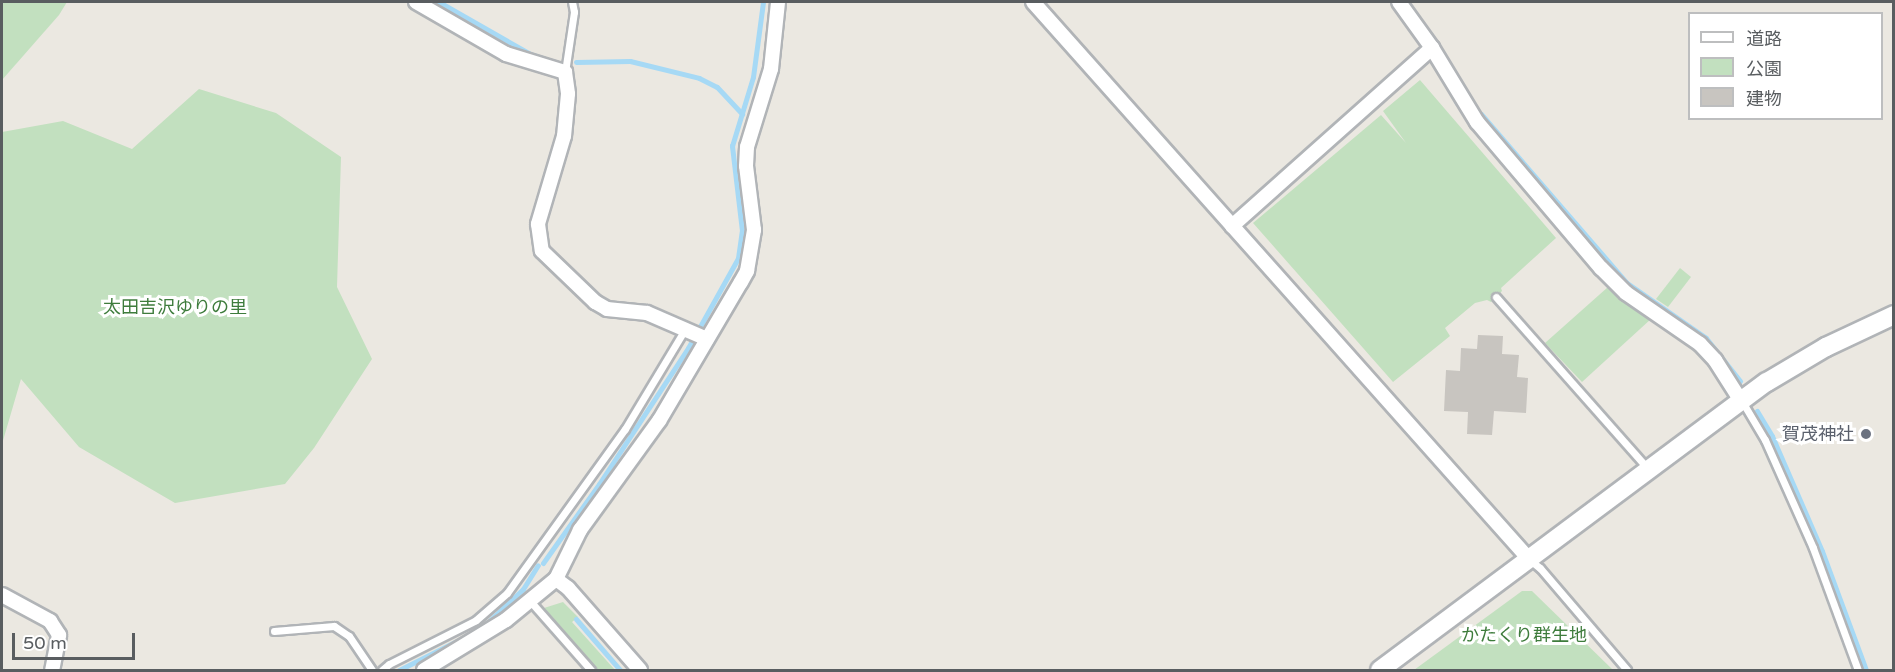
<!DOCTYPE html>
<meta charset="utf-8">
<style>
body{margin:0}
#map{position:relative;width:1895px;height:672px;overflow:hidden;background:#ebe8e1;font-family:"Varela Round","Noto Sans JP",sans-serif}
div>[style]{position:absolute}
.green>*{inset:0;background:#c2e0bf}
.stream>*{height:5px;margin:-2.5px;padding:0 2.5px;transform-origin:2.5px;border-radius:2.5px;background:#a6d9f5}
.building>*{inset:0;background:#c8c5c0}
.roads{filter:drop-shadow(2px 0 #b1b4b7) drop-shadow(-2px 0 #b1b4b7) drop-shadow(0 2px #b1b4b7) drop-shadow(0 -2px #b1b4b7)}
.service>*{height:7px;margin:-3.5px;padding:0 3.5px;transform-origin:3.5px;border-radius:3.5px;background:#fff}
.minor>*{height:14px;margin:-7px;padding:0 7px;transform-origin:7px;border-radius:7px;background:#fff}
.tertiary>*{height:18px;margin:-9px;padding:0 9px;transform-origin:9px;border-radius:9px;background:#fff}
.dots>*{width:16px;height:16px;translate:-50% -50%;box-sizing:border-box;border:3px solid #fff;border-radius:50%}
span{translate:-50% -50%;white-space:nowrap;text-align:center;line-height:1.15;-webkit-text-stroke:6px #fff;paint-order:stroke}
.park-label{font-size:18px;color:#3e7c3c}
.worship-label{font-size:18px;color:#5b616d}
.right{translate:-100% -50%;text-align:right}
.frame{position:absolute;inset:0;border:3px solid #595d60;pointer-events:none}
.legend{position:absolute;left:1688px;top:12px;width:195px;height:108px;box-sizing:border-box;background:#fff;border:2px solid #bdbebf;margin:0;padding:8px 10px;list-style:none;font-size:18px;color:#595d60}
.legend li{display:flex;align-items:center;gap:12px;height:30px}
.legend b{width:30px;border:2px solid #bdbebf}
.scale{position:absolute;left:12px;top:633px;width:123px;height:27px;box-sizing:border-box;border:3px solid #595d60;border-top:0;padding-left:8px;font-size:18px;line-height:21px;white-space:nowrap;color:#595d60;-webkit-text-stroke:4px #fff;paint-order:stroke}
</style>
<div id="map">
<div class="green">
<i style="clip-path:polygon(2px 2px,67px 2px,59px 15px,2px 80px)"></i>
<i style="clip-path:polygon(1420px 80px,1556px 238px,1501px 288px,1502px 291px,1491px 302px,1487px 300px,1475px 303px,1445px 328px,1450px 336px,1393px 382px,1253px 223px,1381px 115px,1406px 143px,1383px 111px)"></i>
<i style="clip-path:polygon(199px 89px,276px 113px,341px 157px,337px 287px,372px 359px,314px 448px,285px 484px,175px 503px,79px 447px,21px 379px,2px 444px,2px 132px,63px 121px,132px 149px)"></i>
<i style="clip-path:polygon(1680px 268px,1691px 277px,1668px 307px,1656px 299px)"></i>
<i style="clip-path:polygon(1608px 287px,1651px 319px,1582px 382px,1545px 343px)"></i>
<i style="clip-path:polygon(1522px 591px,1532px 591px,1613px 670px,1414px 670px)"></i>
<i style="clip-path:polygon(563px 602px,578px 617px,572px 622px,615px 670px,598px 670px,544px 608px)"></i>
</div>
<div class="stream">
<i style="left:439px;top:2px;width:105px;rotate:29.7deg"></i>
<i style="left:530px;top:54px;width:26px;rotate:18deg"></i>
<i style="left:576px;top:62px;width:54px;rotate:-1.1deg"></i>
<i style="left:630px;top:61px;width:71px;rotate:13.8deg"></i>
<i style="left:699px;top:78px;width:20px;rotate:27deg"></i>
<i style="left:717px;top:87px;width:37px;rotate:47deg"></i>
<i style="left:1449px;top:88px;width:17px;rotate:62deg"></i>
<i style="left:1481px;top:114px;width:223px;rotate:49.2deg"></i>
<i style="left:1627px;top:283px;width:96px;rotate:34.8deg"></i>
<i style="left:1706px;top:338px;width:55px;rotate:51.7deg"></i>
<i style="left:1757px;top:411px;width:29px;rotate:59deg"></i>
<i style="left:1772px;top:436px;width:125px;rotate:66.5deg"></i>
<i style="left:1822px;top:551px;width:127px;rotate:69.7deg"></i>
<i style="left:543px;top:563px;width:97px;rotate:-54.7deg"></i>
<i style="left:599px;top:484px;width:163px;rotate:-56.8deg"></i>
<i style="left:688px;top:348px;width:103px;rotate:-60.9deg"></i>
<i style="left:738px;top:258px;width:27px;rotate:-82deg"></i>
<i style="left:742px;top:231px;width:86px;rotate:-96.7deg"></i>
<i style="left:732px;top:146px;width:72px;rotate:-73.1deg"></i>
<i style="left:753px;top:77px;width:76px;rotate:-82.4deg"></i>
<i style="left:576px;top:619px;width:67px;rotate:49.2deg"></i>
<i style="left:399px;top:670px;width:78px;rotate:-26.6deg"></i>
<i style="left:469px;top:635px;width:23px;rotate:-34deg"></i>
<i style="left:488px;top:622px;width:48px;rotate:-43.3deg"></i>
<i style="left:523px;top:589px;width:28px;rotate:-58deg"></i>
</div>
<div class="building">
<i style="clip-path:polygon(1478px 335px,1503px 336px,1502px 354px,1519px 355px,1517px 377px,1528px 378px,1526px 413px,1494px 411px,1492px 435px,1467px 434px,1468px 412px,1444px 411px,1446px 370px,1460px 371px,1461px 348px,1477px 349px)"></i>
</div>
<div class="roads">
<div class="service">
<i style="left:565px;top:72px;width:61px;rotate:-81.5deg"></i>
<i style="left:574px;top:12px;width:10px;rotate:-101deg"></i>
<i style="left:1496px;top:297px;width:230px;rotate:48.5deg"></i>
<i style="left:1743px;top:403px;width:43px;rotate:59.3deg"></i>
<i style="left:1765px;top:440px;width:118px;rotate:66deg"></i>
<i style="left:1813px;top:548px;width:130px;rotate:69.8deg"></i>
<i style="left:1530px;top:560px;width:13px;rotate:39deg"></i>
<i style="left:1540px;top:568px;width:134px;rotate:49.5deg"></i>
<i style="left:531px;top:602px;width:91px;rotate:48.6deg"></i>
<i style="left:274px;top:631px;width:60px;rotate:-4.8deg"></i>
<i style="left:334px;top:626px;width:18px;rotate:34deg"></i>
<i style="left:349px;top:636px;width:41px;rotate:55.9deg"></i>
<i style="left:382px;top:670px;width:9px;rotate:-41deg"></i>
<i style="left:389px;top:664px;width:97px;rotate:-26.8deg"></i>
<i style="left:476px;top:620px;width:41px;rotate:-41.1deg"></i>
<i style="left:507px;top:593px;width:202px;rotate:-54.3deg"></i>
<i style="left:625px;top:429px;width:117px;rotate:-59deg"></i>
</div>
<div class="minor">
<i style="left:416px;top:2px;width:104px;rotate:30deg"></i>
<i style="left:506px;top:54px;width:62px;rotate:17deg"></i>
<i style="left:565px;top:72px;width:22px;rotate:82deg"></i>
<i style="left:568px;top:94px;width:42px;rotate:95.4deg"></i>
<i style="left:564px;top:136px;width:92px;rotate:106.5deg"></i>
<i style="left:538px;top:224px;width:27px;rotate:82deg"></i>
<i style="left:542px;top:251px;width:74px;rotate:43.9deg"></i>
<i style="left:595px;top:302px;width:14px;rotate:30deg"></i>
<i style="left:607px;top:309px;width:40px;rotate:5.7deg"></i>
<i style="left:647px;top:313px;width:65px;rotate:23.4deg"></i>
<i style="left:1033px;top:2px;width:746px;rotate:48.32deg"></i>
<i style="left:1399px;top:2px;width:57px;rotate:54.3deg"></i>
<i style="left:1432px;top:48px;width:87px;rotate:58.7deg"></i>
<i style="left:1477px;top:122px;width:192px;rotate:49.7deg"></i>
<i style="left:1601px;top:268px;width:35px;rotate:45deg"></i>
<i style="left:1626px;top:293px;width:90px;rotate:34.6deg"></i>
<i style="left:1700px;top:344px;width:22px;rotate:47deg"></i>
<i style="left:1715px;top:360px;width:49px;rotate:57.6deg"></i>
<i style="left:1232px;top:226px;width:268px;rotate:-41.7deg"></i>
<i style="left:556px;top:579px;width:15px;rotate:37deg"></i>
<i style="left:568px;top:588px;width:109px;rotate:48.7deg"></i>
<i style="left:2px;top:595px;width:55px;rotate:28.4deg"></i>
<i style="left:50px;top:621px;width:17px;rotate:57deg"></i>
<i style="left:59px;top:635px;width:36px;rotate:101deg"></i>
<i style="left:424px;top:670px;width:96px;rotate:-31.4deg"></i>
<i style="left:506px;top:620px;width:65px;rotate:-39.4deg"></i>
<i style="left:556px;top:579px;width:55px;rotate:-63.9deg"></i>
<i style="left:580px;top:530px;width:135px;rotate:-54.1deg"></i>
<i style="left:659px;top:421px;width:161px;rotate:-59.5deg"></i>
<i style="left:741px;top:282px;width:13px;rotate:-61deg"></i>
<i style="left:747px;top:271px;width:42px;rotate:-80.3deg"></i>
<i style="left:754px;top:230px;width:64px;rotate:-97.1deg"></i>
<i style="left:746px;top:166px;width:19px;rotate:-87deg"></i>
<i style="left:747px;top:147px;width:82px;rotate:-72.9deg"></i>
<i style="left:771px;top:69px;width:67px;rotate:-84deg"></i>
</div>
<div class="tertiary">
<i style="left:1380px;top:670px;width:482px;rotate:-36.7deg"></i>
<i style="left:1767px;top:382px;width:69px;rotate:-30.7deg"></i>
<i style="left:1826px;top:347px;width:75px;rotate:-25.2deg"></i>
</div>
</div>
<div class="dots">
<i style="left:1866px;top:434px;background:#6b7280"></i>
</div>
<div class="park-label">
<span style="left:175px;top:307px">太田吉沢ゆりの里</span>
<span style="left:1524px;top:635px">かたくり群生地</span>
</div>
<div class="worship-label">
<span class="right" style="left:1854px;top:434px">賀茂神社</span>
</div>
<div class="frame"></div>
<ul class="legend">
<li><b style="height:8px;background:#fff"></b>道路</li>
<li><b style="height:16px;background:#c2e0bf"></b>公園</li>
<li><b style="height:16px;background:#c8c5c0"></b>建物</li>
</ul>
<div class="scale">50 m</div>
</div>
